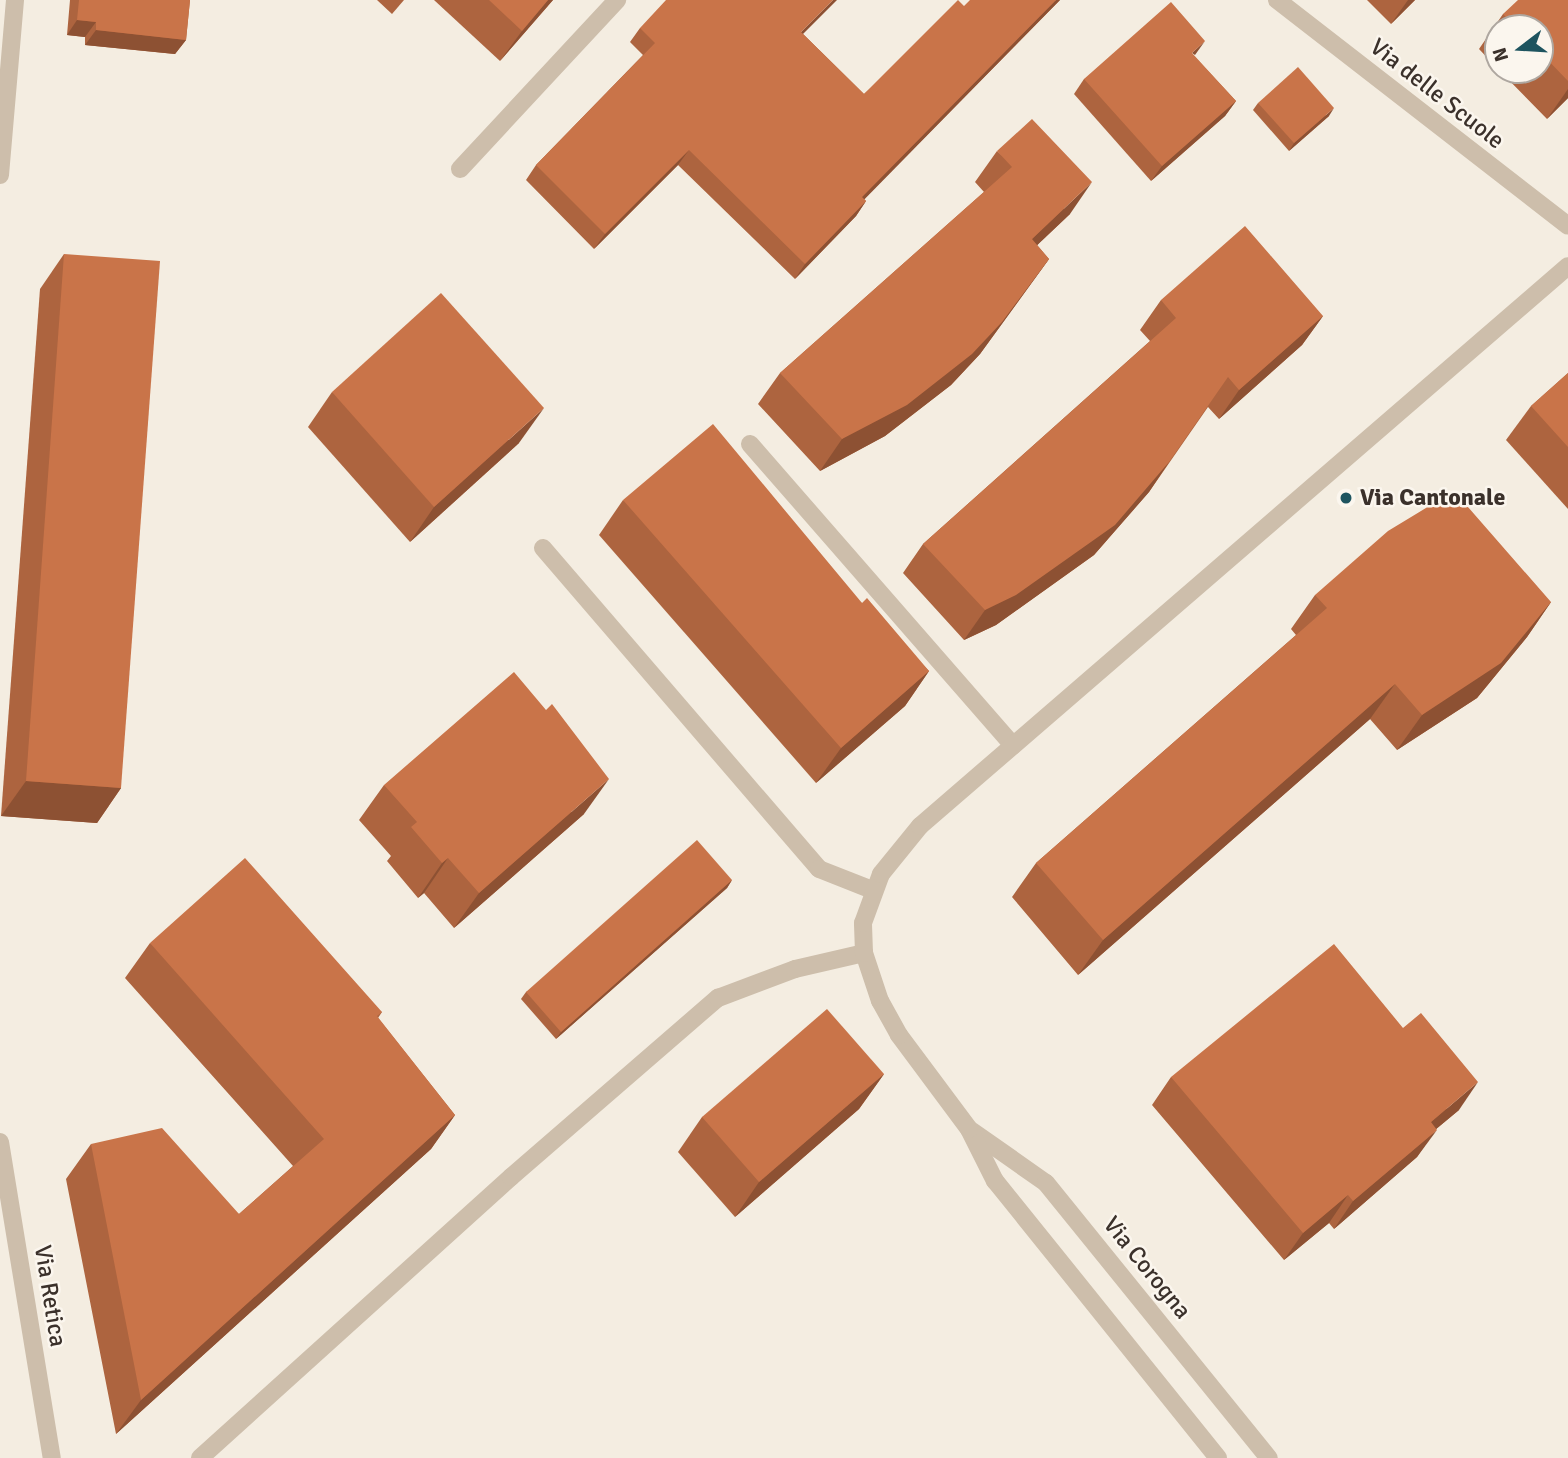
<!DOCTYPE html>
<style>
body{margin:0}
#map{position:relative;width:1568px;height:1458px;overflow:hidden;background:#f4ede1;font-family:Signika,sans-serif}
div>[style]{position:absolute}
.minor>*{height:18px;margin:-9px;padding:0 9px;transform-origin:9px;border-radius:9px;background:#cdbeab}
.wall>*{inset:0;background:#ad643f}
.shaded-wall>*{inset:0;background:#8d5133}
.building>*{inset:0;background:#c97449}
.dots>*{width:19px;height:19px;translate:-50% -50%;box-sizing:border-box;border:4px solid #fbf6ee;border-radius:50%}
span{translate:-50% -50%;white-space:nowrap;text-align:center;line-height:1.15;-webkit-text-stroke:5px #fbf6ee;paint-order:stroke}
.street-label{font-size:24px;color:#3b312b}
.poi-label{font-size:24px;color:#3b312b;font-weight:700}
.left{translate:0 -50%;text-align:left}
.north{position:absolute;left:1484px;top:14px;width:70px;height:70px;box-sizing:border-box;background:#fbf6ee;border:2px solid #aea7a0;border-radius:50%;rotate:253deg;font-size:19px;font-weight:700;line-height:28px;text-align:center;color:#3b312b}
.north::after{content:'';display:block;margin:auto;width:24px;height:32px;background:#1e545f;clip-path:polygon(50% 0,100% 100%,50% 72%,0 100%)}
</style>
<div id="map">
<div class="minor">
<i style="left:1277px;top:0;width:368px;rotate:37.8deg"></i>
<i style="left:460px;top:169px;width:231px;rotate:-47.1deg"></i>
<i style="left:0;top:175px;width:176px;rotate:-85.1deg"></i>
<i style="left:750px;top:444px;width:400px;rotate:48.9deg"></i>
<i style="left:543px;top:548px;width:423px;rotate:49.3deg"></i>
<i style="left:819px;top:869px;width:57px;rotate:21.6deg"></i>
<i style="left:972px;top:1131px;width:90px;rotate:35.1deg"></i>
<i style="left:1046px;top:1183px;width:354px;rotate:51deg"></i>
<i style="left:0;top:1142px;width:320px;rotate:80.7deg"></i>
<i style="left:200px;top:1458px;width:419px;rotate:-42.1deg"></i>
<i style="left:511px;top:1177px;width:274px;rotate:-40.9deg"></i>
<i style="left:718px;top:998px;width:82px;rotate:-20.6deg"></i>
<i style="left:795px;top:969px;width:71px;rotate:-13.1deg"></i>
<i style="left:1218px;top:1458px;width:356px;rotate:-128.8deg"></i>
<i style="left:995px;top:1181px;width:58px;rotate:-116.6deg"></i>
<i style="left:969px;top:1129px;width:117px;rotate:-126.7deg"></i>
<i style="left:899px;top:1035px;width:39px;rotate:-119deg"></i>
<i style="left:880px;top:1001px;width:51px;rotate:-108.4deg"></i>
<i style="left:864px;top:953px;width:30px;rotate:-92deg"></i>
<i style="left:863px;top:923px;width:52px;rotate:-69.8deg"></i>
<i style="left:881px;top:874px;width:62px;rotate:-50.9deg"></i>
<i style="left:920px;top:826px;width:856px;rotate:-40.83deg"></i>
</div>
<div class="wall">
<i style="clip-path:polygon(70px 0,190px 0,186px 40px,175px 54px,85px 45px,85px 37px,67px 35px)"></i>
<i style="clip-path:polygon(377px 0,404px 0,392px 14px)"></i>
<i style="clip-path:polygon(434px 0,553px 0,500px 61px)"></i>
<i style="clip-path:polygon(1060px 0,864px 199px,866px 201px,856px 216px,795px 279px,678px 165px,594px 249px,526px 180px,536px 165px,643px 55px,630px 42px,640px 28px,803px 34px,864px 94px,964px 6px)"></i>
<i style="clip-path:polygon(1367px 0,1415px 0,1391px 24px)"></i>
<i style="clip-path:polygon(1568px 0,1568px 98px,1547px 119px,1499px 70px,1540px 70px,1540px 28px,1498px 28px,1498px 69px,1479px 49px,1503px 14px)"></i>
<i style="clip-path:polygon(1194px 56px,1236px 101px,1225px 116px,1151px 181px,1074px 94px,1084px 79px)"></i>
<i style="clip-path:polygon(1258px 103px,1329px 116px,1289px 151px,1253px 110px)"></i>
<i style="clip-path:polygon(997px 151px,1070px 214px,1037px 245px,1049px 259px,980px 354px,951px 385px,885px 436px,820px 471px,758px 404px,780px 373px,984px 192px,975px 182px)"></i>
<i style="clip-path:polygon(64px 254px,121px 788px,97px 823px,1px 816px,40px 289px)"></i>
<i style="clip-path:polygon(1161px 300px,1323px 316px,1302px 345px,1219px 419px,1208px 407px,1149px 492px,1094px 555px,996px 625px,964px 640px,903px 573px,923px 544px,1150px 341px,1140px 330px)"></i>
<i style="clip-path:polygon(1568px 373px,1568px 509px,1506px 440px,1531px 406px)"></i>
<i style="clip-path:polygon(332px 392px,519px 443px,410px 542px,308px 427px)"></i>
<i style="clip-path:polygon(623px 500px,862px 603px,929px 671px,905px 706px,816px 783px,599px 535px)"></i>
<i style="clip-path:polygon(1315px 595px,1551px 602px,1527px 637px,1477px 698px,1397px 750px,1370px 719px,1078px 975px,1012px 897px,1036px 863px,1296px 635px,1291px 629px)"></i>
<i style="clip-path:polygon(384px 785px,584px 814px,454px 928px,424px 893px,418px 898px,387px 861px,391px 856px,359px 820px)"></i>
<i style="clip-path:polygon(732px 880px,727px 888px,556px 1039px,521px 999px,526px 992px)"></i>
<i style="clip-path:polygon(150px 943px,382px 1012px,378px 1018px,455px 1115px,431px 1149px,116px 1434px,66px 1179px,91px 1144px,239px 1214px,293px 1166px,125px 978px)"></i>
<i style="clip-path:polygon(884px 1074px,859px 1109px,735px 1217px,678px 1152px,702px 1117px)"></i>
<i style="clip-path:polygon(1171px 1077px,1459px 1110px,1436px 1129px,1417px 1157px,1334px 1229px,1329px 1223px,1284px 1260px,1152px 1105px)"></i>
</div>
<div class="shaded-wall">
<i style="clip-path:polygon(548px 0,553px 0,500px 61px,522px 31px)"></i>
<i style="clip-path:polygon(833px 0,837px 0,790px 47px,801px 32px)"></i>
<i style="clip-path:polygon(1056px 0,1060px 0,852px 212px,862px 197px)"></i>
<i style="clip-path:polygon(1408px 0,1415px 0,1391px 24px)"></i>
<i style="clip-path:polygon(77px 20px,96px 22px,85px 37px,67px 35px)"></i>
<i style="clip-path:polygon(96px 30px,186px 40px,175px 54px,85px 45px)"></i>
<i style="clip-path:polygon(1205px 41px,1195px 55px,1192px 53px)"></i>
<i style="clip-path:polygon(1568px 89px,1568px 98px,1547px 119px)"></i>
<i style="clip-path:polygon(1236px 101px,1225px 116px,1151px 181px,1162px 166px)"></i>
<i style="clip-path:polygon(1334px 108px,1329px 116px,1289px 151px,1294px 143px)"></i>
<i style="clip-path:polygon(689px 150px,678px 165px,594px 249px,605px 234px)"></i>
<i style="clip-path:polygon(1092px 182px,1070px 214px,1010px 271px,1032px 239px)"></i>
<i style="clip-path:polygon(866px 201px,856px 216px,795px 279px,805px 264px)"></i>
<i style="clip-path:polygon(1049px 259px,980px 354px,951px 385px,885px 436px,820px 471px,842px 439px)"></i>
<i style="clip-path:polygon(1323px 316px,1302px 345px,1219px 419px,1239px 390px)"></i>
<i style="clip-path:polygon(544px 408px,519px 443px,410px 542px,434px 507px)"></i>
<i style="clip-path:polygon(1169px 462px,1149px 492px,1094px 555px,996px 625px,964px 640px,985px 610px)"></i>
<i style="clip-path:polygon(1551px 602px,1527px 637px,1477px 698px,1397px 750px,1422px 715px)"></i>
<i style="clip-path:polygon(929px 671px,905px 706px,816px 783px,841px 748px)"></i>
<i style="clip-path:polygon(1395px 684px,1370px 719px,1078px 975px,1103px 940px)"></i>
<i style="clip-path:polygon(609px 779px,584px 814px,454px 928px,479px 893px)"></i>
<i style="clip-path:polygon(26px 781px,121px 788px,97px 823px,1px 816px)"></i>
<i style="clip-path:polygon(448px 858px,424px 893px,418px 898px,442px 863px)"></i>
<i style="clip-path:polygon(732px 880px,727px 888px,556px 1039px,561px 1032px)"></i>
<i style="clip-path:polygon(884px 1074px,859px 1109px,735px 1217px,759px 1182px)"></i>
<i style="clip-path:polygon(1478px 1082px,1459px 1110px,1411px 1150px,1431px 1122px)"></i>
<i style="clip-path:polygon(455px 1115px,431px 1149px,116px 1434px,141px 1400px)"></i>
<i style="clip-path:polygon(1437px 1130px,1417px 1157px,1334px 1229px,1353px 1201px)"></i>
<i style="clip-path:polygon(1348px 1195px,1329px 1223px,1284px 1260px,1303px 1233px)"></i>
</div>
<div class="building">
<i style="clip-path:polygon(79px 0,190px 0,186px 40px,96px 30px,96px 22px,77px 20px)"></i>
<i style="clip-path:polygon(489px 0,548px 0,522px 31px)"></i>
<i style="clip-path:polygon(666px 0,833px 0,801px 32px,864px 94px,958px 0,964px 6px,970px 0,1056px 0,862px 197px,866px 201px,805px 264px,689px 150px,605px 234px,536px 165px,655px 43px,640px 28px)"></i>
<i style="clip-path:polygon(1518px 0,1568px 0,1568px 81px,1540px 52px,1540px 28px,1516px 28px,1503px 14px)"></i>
<i style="clip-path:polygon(1171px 2px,1205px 41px,1192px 53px,1236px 101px,1162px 166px,1084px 79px)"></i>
<i style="clip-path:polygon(1298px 67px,1334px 108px,1294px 143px,1258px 103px)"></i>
<i style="clip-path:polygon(1032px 119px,1092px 182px,1032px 239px,1049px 259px,1002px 322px,972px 354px,907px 405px,842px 439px,780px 373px,1012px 167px,997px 151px)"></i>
<i style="clip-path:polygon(1245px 226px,1323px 316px,1239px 390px,1228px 377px,1169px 462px,1115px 525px,1016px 595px,985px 610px,923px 544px,1176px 318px,1161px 300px)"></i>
<i style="clip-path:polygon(64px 254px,160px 261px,121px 788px,26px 781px)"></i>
<i style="clip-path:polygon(441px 293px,544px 408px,434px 507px,332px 392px)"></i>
<i style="clip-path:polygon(1568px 373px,1568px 447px,1531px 406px)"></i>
<i style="clip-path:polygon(713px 424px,862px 603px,867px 598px,929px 671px,841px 748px,623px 500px)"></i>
<i style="clip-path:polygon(1454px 491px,1551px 602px,1501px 663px,1422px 715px,1395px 684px,1103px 940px,1036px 863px,1327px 608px,1315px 595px,1388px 531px)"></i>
<i style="clip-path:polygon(514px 672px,546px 710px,552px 704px,609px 779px,479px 893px,448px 858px,442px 863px,411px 827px,417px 822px,384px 785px)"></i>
<i style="clip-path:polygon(697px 840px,732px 880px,561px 1032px,526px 992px)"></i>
<i style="clip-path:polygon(245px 858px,382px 1012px,377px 1016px,455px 1115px,141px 1400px,91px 1144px,162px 1128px,239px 1214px,324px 1139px,150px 943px)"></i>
<i style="clip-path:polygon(1334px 944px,1403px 1028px,1421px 1013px,1478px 1082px,1431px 1122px,1437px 1130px,1353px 1201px,1348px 1195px,1303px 1233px,1171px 1077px)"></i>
<i style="clip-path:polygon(827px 1009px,884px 1074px,759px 1182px,702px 1117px)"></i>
</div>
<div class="dots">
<i style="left:1346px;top:498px;background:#1e545f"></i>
</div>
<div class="street-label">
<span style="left:1437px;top:94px;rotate:38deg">Via delle Scuole</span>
<span style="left:1147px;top:1268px;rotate:51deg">Via Corogna</span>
<span style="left:50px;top:1296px;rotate:81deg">Via Retica</span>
</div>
<div class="poi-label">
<span class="left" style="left:1360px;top:498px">Via Cantonale</span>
</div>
<div class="north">N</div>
</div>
